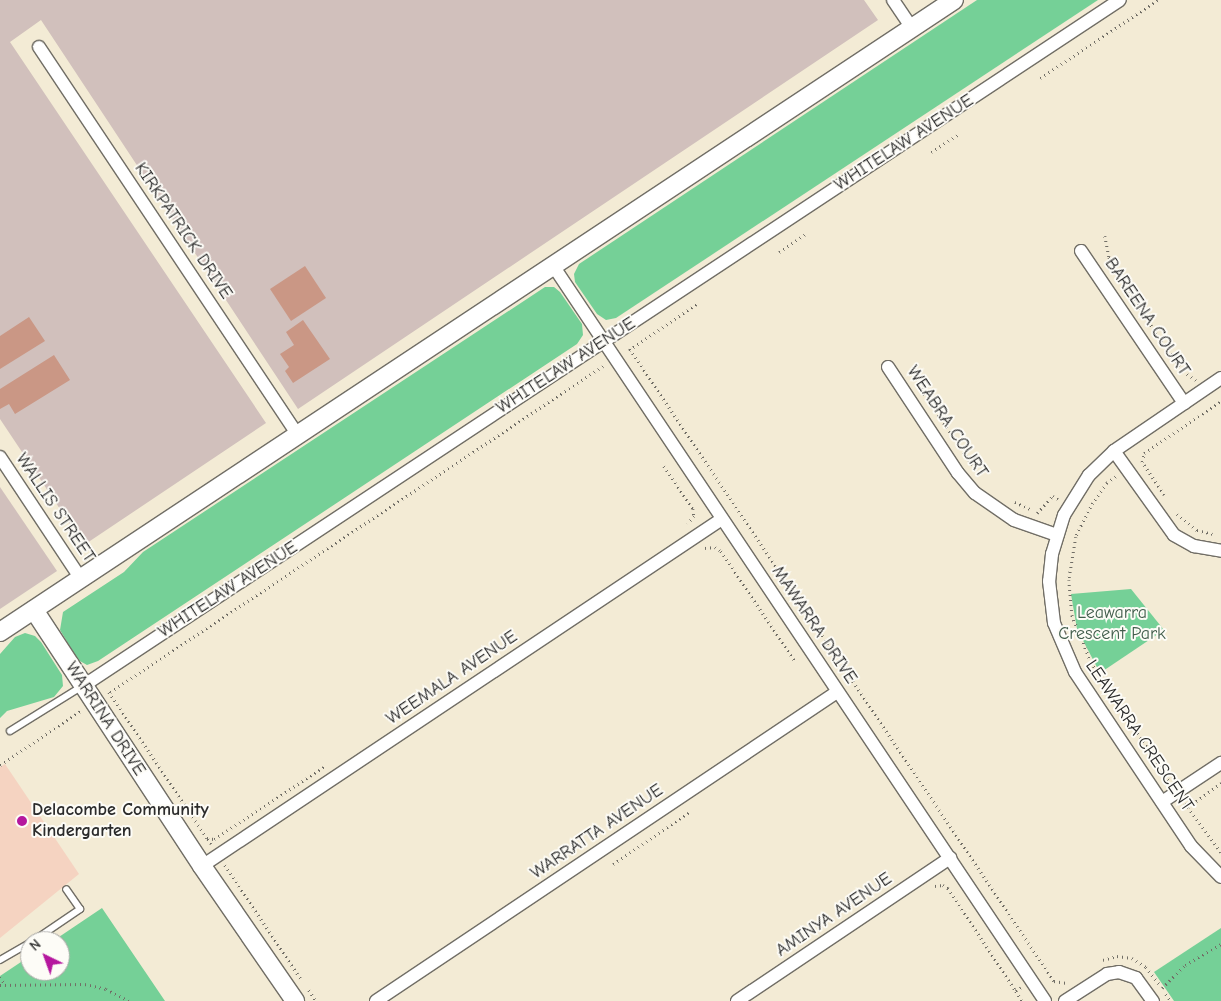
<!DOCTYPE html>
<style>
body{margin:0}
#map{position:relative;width:1221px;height:1001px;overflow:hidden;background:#f3ebd5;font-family:"Comic Neue",sans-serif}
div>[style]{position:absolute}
.built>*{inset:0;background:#f5d3c1}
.industrial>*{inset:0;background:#d1c0bc}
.green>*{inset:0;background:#75d097}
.building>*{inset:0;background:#ca9785}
.path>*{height:2.5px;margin-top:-1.25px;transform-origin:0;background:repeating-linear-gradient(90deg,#716e66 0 1px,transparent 0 5px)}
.roads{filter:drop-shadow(1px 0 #716e66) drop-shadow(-1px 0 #716e66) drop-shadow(0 1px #716e66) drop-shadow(0 -1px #716e66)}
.lane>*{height:6px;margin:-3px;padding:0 3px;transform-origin:3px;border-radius:3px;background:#fff}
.street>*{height:12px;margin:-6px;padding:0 6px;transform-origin:6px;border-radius:6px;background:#fff}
.secondary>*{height:18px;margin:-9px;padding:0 9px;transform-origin:9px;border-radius:9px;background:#fff}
.dots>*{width:14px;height:14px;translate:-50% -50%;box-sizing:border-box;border:2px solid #fdfcf7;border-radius:50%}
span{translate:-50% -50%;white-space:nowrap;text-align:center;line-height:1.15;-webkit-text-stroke:4px #fdfcf7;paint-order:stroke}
.street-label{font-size:18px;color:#2b2b2b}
.park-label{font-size:18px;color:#415d4b}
.poi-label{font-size:18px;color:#2b2b2b;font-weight:700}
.left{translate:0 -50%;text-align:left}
.north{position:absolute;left:20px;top:931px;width:50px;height:50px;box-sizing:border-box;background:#fdfcf7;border:1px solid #a9a8a5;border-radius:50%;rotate:318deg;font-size:14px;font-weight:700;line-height:20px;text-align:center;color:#2b2b2b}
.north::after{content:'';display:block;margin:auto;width:18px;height:22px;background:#b5179e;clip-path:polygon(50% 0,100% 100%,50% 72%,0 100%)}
</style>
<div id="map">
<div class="built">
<i style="clip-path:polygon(5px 764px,79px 874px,0 938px,0 767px)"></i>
</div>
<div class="industrial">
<i style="clip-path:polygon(0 0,864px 0,878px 20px,298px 409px,41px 20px,10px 42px,266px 423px,84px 545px,0 419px)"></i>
<i style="clip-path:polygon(0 487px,57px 571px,0 609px)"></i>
</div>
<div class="green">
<i style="clip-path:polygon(977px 0,1098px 0,616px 318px,606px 320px,597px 314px,575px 282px,574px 274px,579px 264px)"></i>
<i style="clip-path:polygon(545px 287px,554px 287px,560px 292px,582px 324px,583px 335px,577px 344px,98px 661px,87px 665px,78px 660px,60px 630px,63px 612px,124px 572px,143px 552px)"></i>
<i style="clip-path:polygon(1131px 589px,1164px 630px,1100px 673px,1077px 629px,1071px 594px)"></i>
<i style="clip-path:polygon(25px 633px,35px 636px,41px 642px,62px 675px,63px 686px,54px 697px,7px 711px,0 718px,0 654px,15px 637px)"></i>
<i style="clip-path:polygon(102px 908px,165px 1001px,0 1001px,0 976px,30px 956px,30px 971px,60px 971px,60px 941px,53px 941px)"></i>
<i style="clip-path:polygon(1221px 928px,1221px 1001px,1174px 1001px,1154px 972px)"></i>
</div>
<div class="building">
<i style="clip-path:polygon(305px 266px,326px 298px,291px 321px,270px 289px)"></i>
<i style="clip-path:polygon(29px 317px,45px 341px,0 369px,0 336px)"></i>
<i style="clip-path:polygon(303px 320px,330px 359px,293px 383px,285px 371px,289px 367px,280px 354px,294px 345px,286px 332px)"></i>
<i style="clip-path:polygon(54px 355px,70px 380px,15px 414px,9px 404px,0 409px,0 389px)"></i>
</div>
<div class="path">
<i style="left:1040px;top:78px;width:141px;rotate:-33.5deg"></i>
<i style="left:931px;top:152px;width:33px;rotate:-33deg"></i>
<i style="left:1105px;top:236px;width:21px;rotate:79deg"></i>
<i style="left:1109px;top:257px;width:89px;rotate:58.3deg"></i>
<i style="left:1156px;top:333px;width:47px;rotate:54.6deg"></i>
<i style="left:1183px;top:371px;width:16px;rotate:35deg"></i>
<i style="left:779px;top:252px;width:32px;rotate:-34deg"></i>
<i style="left:630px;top:349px;width:761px;rotate:56.14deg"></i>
<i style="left:1054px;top:981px;width:13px;rotate:9deg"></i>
<i style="left:629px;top:350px;width:83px;rotate:-34.3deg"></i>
<i style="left:915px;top:369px;width:27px;rotate:70deg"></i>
<i style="left:924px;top:394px;width:96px;rotate:55.6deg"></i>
<i style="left:664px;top:466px;width:52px;rotate:56deg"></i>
<i style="left:693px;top:509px;width:7px;rotate:82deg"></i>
<i style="left:694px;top:516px;width:10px;rotate:127deg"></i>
<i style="left:1116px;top:477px;width:11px;rotate:146deg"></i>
<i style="left:1107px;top:483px;width:24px;rotate:125deg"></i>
<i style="left:1093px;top:503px;width:38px;rotate:117deg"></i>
<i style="left:1076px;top:537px;width:44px;rotate:99.2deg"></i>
<i style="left:1069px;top:580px;width:35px;rotate:85deg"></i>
<i style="left:1072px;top:615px;width:51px;rotate:68deg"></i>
<i style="left:1091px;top:662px;width:144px;rotate:56.6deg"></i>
<i style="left:1164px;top:495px;width:40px;rotate:-124deg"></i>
<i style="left:1142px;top:462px;width:9px;rotate:-77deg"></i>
<i style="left:1144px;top:453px;width:93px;rotate:-34deg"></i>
<i style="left:1015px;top:502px;width:19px;rotate:25deg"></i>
<i style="left:1037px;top:513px;width:23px;rotate:-47deg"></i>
<i style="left:1053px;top:496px;width:6px;rotate:31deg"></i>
<i style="left:1177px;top:514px;width:26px;rotate:39deg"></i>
<i style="left:1197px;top:530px;width:16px;rotate:14deg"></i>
<i style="left:705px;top:548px;width:10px;rotate:-6deg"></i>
<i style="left:715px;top:547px;width:7px;rotate:34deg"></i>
<i style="left:721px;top:551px;width:133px;rotate:56.1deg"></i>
<i style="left:109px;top:692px;width:176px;rotate:56.1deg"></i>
<i style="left:110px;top:692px;width:591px;rotate:-33.47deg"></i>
<i style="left:0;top:765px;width:99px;rotate:-33.9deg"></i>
<i style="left:1185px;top:803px;width:61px;rotate:53.7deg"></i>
<i style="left:1188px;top:807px;width:41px;rotate:-36deg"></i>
<i style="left:211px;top:844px;width:7px;rotate:-124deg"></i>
<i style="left:207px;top:838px;width:7px;rotate:8deg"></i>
<i style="left:214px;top:839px;width:133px;rotate:-33.3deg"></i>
<i style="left:613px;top:864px;width:94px;rotate:-34.2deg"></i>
<i style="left:225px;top:865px;width:137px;rotate:56.3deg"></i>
<i style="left:935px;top:886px;width:8px;rotate:-7deg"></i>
<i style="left:943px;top:885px;width:6px;rotate:31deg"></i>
<i style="left:948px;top:888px;width:123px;rotate:56.6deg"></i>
<i style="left:1103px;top:960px;width:15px;rotate:-16deg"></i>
<i style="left:1117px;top:956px;width:15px;rotate:8deg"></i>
<i style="left:1132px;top:958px;width:17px;rotate:33deg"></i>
<i style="left:1146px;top:967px;width:23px;rotate:52deg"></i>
<i style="left:0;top:977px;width:10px;rotate:53deg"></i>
<i style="left:0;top:985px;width:85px;rotate:-0.7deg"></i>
<i style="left:85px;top:984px;width:22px;rotate:13deg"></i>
<i style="left:106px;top:989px;width:27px;rotate:27deg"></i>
<i style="left:1021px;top:988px;width:6px;rotate:149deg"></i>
<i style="left:1016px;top:991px;width:12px;rotate:59deg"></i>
<i style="left:1162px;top:988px;width:33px;rotate:-45deg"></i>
<i style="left:1185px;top:965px;width:42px;rotate:-30.3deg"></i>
<i style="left:309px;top:990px;width:13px;rotate:58deg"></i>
<i style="left:1166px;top:994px;width:9px;rotate:54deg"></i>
</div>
<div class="roads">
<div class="lane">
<i style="left:10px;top:731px;width:84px;rotate:-31.8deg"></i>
<i style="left:33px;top:941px;width:57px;rotate:-34.2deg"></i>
<i style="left:80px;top:909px;width:24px;rotate:-125deg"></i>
<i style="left:0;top:960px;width:34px;rotate:-30deg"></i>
</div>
<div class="street">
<i style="left:893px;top:0;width:34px;rotate:56deg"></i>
<i style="left:39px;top:47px;width:467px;rotate:56.3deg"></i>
<i style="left:1081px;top:251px;width:184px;rotate:55.9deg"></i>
<i style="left:554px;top:267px;width:883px;rotate:56.22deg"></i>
<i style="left:888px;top:367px;width:127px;rotate:56.6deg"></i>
<i style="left:958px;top:473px;width:26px;rotate:50deg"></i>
<i style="left:975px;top:493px;width:47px;rotate:34.7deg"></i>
<i style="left:1014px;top:520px;width:46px;rotate:19.2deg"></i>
<i style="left:1221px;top:378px;width:130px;rotate:145.7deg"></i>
<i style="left:1114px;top:451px;width:35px;rotate:136deg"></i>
<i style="left:1089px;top:475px;width:47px;rotate:122deg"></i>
<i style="left:1064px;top:515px;width:41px;rotate:107.1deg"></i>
<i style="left:1052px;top:554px;width:27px;rotate:96deg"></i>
<i style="left:1049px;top:581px;width:42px;rotate:83.2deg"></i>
<i style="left:1054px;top:623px;width:53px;rotate:66.8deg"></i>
<i style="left:1075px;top:672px;width:209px;rotate:56.3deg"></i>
<i style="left:1191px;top:846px;width:43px;rotate:45.9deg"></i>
<i style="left:1114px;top:451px;width:103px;rotate:54.5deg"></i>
<i style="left:1174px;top:535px;width:23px;rotate:29deg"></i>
<i style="left:1194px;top:546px;width:27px;rotate:10deg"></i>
<i style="left:0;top:457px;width:146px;rotate:56.4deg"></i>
<i style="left:83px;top:686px;width:1243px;rotate:-33.49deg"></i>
<i style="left:1162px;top:802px;width:71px;rotate:-33.5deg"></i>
<i style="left:202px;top:866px;width:625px;rotate:-33.72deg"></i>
<i style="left:376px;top:1001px;width:555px;rotate:-33.83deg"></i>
<i style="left:737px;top:1001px;width:257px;rotate:-33.9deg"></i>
<i style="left:1065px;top:1001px;width:50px;rotate:-32.7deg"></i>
<i style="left:1107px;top:974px;width:12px;rotate:-9deg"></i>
<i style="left:1119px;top:972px;width:18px;rotate:19deg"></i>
<i style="left:1136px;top:978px;width:29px;rotate:54deg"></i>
</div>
<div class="secondary">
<i style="left:34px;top:610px;width:306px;rotate:56.7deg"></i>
<i style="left:202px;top:866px;width:164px;rotate:55.4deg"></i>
<i style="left:0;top:632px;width:1144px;rotate:-33.52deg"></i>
</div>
</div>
<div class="dots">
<i style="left:22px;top:821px;background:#b5179e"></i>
</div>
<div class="street-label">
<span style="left:904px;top:143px;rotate:-33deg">WHITELAW AVENUE</span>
<span style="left:183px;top:231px;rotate:56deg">KIRKPATRICK DRIVE</span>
<span style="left:1147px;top:317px;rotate:56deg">BAREENA COURT</span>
<span style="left:566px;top:366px;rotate:-33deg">WHITELAW AVENUE</span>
<span style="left:947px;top:422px;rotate:56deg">WEABRA COURT</span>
<span style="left:55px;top:508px;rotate:56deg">WALLIS STREET</span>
<span style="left:228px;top:590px;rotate:-33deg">WHITELAW AVENUE</span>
<span style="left:814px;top:625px;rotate:56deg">MAWARRA DRIVE</span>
<span style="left:452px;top:678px;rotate:-34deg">WEEMALA AVENUE</span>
<span style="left:105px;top:719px;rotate:57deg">WARRINA DRIVE</span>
<span style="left:1139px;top:736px;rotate:56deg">LEAWARRA CRESCENT</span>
<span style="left:597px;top:832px;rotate:-34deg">WARRATTA AVENUE</span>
<span style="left:834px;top:915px;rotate:-34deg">AMINYA AVENUE</span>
</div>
<div class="park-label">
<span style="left:1112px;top:624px">Leawarra<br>Crescent Park</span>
</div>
<div class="poi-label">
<span class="left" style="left:32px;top:821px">Delacombe Community<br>Kindergarten</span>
</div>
<div class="north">N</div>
</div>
